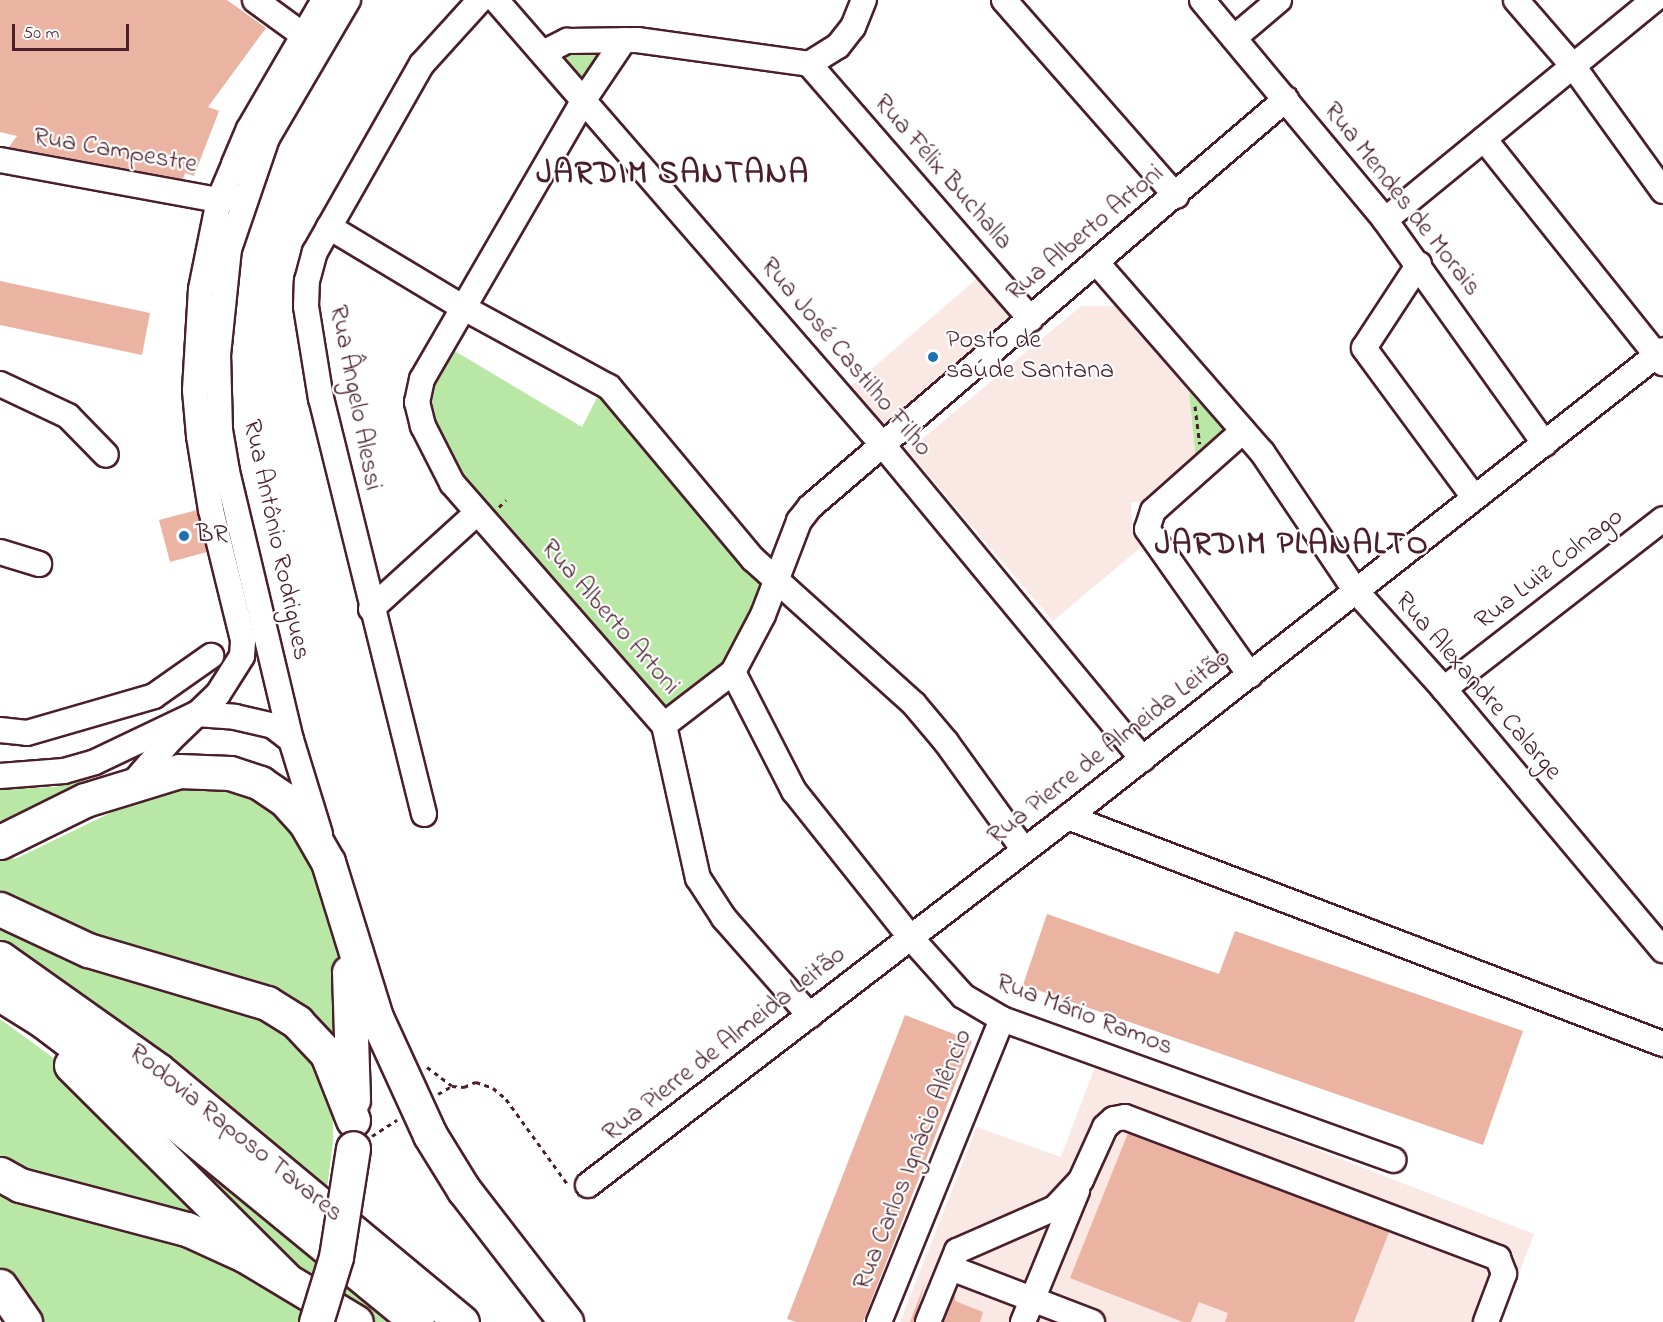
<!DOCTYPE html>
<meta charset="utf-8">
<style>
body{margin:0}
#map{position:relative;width:1663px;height:1322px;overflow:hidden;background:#fff;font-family:"Indie Flower",sans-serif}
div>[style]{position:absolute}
.built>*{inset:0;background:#f9e8e3}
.green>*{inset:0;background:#b9e7a5}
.building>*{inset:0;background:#ebb3a2}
.path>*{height:3px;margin-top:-1.5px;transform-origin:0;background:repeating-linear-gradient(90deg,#4a1f2b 0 4.5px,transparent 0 9px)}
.roads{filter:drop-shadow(2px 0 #4a1f2b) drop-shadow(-2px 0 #4a1f2b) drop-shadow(0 2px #4a1f2b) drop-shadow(0 -2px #4a1f2b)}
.minor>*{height:24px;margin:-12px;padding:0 12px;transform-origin:12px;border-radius:12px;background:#fff}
.highway>*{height:33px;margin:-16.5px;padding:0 16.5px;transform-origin:16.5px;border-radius:16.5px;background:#fff}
.bridges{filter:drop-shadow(2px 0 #4a1f2b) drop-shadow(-2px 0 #4a1f2b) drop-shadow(0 2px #4a1f2b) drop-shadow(0 -2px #4a1f2b)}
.highway-bridge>*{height:33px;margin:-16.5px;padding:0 16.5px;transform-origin:16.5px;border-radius:16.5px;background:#fff}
.dots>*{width:16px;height:16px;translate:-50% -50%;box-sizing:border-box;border:3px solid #fff;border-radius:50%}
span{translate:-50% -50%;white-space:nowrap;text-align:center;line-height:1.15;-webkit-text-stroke:4.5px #fff;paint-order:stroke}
.street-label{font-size:26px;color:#4a1f2b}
.poi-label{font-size:26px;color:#4a1f2b}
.left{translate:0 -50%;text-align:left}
.district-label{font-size:32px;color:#4a1f2b;font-weight:700;letter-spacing:1.5px}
.scale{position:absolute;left:12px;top:24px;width:117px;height:27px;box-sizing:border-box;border:3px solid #4a1f2b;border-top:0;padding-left:8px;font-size:18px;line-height:21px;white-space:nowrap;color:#4a1f2b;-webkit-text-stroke:4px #fff;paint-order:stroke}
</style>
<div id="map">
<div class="built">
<i style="clip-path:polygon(980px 276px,1020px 322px,886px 437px,846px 391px)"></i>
<i style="clip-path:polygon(1081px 306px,1117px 306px,1189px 392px,1196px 461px,1147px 502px,1131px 502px,1132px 529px,1143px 543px,1140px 548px,1053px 621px,908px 451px)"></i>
<i style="clip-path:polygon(1096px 1064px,1534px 1234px,1501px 1322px,900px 1322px,977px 1127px,1061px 1157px)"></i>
</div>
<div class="green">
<i style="clip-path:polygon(597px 50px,599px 61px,578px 84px,561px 57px)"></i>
<i style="clip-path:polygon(453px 350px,582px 427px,599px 394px,606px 397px,764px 586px,724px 669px,663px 712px,462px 483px,427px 408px,433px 382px)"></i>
<i style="clip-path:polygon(1189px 392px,1226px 432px,1196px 461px)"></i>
<i style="clip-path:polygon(94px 777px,0 825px,0 789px,55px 787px)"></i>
<i style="clip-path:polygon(215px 784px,253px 794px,298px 830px,331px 914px,343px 983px,345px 1054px,317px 1019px,300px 1005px,148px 957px,0 897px,0 854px,15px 859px,133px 802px,177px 787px)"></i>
<i style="clip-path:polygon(0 922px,256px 1010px,310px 1050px,333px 1103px,333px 1142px,327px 1188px,106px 1022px,0 949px)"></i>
<i style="clip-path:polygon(0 1019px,236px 1191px,390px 1322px,372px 1322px,0 1163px)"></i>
<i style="clip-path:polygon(0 1189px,34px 1207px,169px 1241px,238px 1269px,303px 1306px,299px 1322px,37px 1322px,0 1268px)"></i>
</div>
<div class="building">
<i style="clip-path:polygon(0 0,227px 0,266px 28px,208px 107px,219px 111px,194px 176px,185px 173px,183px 179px,9px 147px,17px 136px,0 132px)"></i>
<i style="clip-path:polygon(0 281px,150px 313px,142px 355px,0 325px)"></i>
<i style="clip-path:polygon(197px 510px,207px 552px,170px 562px,159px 520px)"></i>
<i style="clip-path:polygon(1047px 914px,1219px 974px,1235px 931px,1523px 1031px,1483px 1145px,1023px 985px)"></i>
<i style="clip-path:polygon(905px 1015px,972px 1041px,863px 1322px,796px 1322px,787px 1319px)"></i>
<i style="clip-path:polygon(1128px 1133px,1389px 1232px,1354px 1322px,1225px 1322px,1228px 1313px,1199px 1302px,1191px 1322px,1183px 1322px,1070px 1278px)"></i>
<i style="clip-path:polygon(925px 1283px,914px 1322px,910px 1322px)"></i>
<i style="clip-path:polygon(955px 1294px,955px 1301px,983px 1312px,980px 1322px,943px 1322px)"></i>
</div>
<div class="path">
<i style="left:1195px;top:406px;width:38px;rotate:83deg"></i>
<i style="left:499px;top:507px;width:10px;rotate:-45deg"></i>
<i style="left:427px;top:1067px;width:31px;rotate:37deg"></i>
<i style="left:438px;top:1094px;width:16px;rotate:-30deg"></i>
<i style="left:452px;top:1086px;width:12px;rotate:5deg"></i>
<i style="left:464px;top:1087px;width:13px;rotate:-23deg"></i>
<i style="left:476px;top:1082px;width:18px;rotate:19deg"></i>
<i style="left:493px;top:1088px;width:17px;rotate:40deg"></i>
<i style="left:506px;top:1099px;width:106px;rotate:54.2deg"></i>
<i style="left:372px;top:1136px;width:30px;rotate:-33deg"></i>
</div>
<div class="roads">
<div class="minor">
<i style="left:255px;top:0;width:73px;rotate:36.1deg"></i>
<i style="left:496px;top:0;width:588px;rotate:49deg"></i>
<i style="left:882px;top:444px;width:409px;rotate:50.4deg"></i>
<i style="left:1004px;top:0;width:261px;rotate:48.7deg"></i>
<i style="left:1202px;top:0;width:286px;rotate:50.2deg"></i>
<i style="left:1385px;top:220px;width:275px;rotate:54.5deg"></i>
<i style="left:1516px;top:0;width:87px;rotate:49.2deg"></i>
<i style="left:1573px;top:66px;width:154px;rotate:54.2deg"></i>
<i style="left:1234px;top:38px;width:59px;rotate:-40.2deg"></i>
<i style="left:624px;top:40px;width:70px;rotate:123.9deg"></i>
<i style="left:585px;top:98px;width:325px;rotate:120.1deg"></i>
<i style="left:422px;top:379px;width:24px;rotate:102deg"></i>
<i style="left:417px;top:402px;width:25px;rotate:76deg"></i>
<i style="left:423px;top:426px;width:64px;rotate:63deg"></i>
<i style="left:452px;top:483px;width:322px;rotate:48.8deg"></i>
<i style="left:664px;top:725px;width:157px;rotate:77.5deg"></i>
<i style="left:698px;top:878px;width:48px;rotate:57deg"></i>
<i style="left:724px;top:918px;width:130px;rotate:48.7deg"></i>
<i style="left:545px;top:52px;width:25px;rotate:-27deg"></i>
<i style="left:567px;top:41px;width:70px;rotate:-0.8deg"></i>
<i style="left:637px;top:40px;width:174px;rotate:7.9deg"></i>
<i style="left:809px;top:64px;width:34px;rotate:-32deg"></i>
<i style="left:838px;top:46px;width:24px;rotate:-52deg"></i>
<i style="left:853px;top:27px;width:29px;rotate:-68deg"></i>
<i style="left:809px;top:64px;width:338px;rotate:49deg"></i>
<i style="left:1484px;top:139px;width:287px;rotate:51.4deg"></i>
<i style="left:0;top:160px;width:223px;rotate:10.4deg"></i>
<i style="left:219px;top:200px;width:15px;rotate:-11deg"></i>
<i style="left:1385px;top:220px;width:348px;rotate:-39.3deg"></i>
<i style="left:329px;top:227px;width:157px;rotate:31deg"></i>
<i style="left:464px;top:308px;width:165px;rotate:28.6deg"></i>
<i style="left:609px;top:387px;width:224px;rotate:50.1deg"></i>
<i style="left:753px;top:559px;width:217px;rotate:42deg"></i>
<i style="left:914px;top:704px;width:50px;rotate:49.9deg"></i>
<i style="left:946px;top:742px;width:133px;rotate:54.2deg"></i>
<i style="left:1096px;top:262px;width:252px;rotate:48.9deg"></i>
<i style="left:1262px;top:452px;width:166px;rotate:56deg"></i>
<i style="left:1355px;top:590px;width:133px;rotate:48deg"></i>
<i style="left:1444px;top:689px;width:341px;rotate:50deg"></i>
<i style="left:1419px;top:264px;width:100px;rotate:123.2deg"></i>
<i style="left:1364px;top:348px;width:185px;rotate:53.6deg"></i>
<i style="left:0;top:384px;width:75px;rotate:25.2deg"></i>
<i style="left:68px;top:416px;width:54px;rotate:45.7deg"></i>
<i style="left:1243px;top:431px;width:120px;rotate:138.4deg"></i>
<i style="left:1153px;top:511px;width:19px;rotate:108deg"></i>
<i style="left:1147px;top:529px;width:179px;rotate:54.8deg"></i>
<i style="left:0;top:552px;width:41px;rotate:17.1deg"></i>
<i style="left:371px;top:609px;width:143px;rotate:-42.2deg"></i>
<i style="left:733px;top:672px;width:134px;rotate:62.9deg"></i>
<i style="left:794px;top:791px;width:188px;rotate:51.5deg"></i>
<i style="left:911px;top:938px;width:78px;rotate:48.1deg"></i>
<i style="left:963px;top:996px;width:45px;rotate:30.5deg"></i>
<i style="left:1002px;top:1019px;width:416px;rotate:19.8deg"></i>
<i style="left:1444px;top:689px;width:277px;rotate:-37.8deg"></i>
<i style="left:664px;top:725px;width:87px;rotate:-37.5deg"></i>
<i style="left:733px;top:672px;width:64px;rotate:-62.2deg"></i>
<i style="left:763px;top:615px;width:101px;rotate:-69deg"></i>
<i style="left:799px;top:521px;width:18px;rotate:-52deg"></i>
<i style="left:810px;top:507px;width:627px;rotate:-40.6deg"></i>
<i style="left:0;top:730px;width:27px;rotate:6deg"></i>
<i style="left:27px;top:733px;width:132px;rotate:-16.2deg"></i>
<i style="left:154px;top:696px;width:70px;rotate:-35.1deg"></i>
<i style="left:0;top:776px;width:64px;rotate:-4.5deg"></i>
<i style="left:64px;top:771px;width:32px;rotate:-16deg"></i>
<i style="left:95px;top:762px;width:112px;rotate:-25.4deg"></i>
<i style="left:196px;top:714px;width:39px;rotate:4deg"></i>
<i style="left:235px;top:717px;width:39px;rotate:13deg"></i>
<i style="left:273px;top:726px;width:23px;rotate:38deg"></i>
<i style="left:133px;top:783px;width:58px;rotate:-49.2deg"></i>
<i style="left:171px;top:739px;width:65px;rotate:-43.8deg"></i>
<i style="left:218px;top:694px;width:45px;rotate:-57.7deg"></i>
<i style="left:242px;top:656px;width:16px;rotate:-86deg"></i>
<i style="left:243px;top:640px;width:134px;rotate:-103.8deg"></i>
<i style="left:211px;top:510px;width:75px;rotate:-99.2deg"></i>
<i style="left:199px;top:436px;width:46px;rotate:-95deg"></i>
<i style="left:195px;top:390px;width:101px;rotate:-86.6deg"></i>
<i style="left:201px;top:289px;width:91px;rotate:-78.6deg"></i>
<i style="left:219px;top:200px;width:39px;rotate:-67deg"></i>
<i style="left:234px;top:164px;width:38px;rotate:-67deg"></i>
<i style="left:249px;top:129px;width:149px;rotate:-59.8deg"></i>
<i style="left:424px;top:814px;width:428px;rotate:-103.9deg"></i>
<i style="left:321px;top:399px;width:94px;rotate:-99.2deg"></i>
<i style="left:306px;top:306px;width:25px;rotate:-88deg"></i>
<i style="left:307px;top:281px;width:30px;rotate:-75deg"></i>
<i style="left:315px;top:252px;width:216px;rotate:-60.4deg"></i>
<i style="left:422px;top:64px;width:86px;rotate:-47.8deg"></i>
<i style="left:1068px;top:817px;width:637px;rotate:20.88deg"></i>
<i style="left:320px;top:834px;width:98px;rotate:-107.1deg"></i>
<i style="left:291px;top:740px;width:277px;rotate:-103.4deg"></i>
<i style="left:227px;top:471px;width:42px;rotate:-99.7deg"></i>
<i style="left:220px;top:430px;width:75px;rotate:-91.5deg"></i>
<i style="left:218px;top:355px;width:107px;rotate:-84.1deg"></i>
<i style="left:229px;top:249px;width:117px;rotate:-71.1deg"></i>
<i style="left:267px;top:138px;width:160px;rotate:-59.6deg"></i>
<i style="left:588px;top:1185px;width:605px;rotate:-37.48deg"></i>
<i style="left:1068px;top:817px;width:756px;rotate:-38.13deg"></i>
<i style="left:951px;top:1268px;width:151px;rotate:21deg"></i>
<i style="left:879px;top:1322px;width:327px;rotate:-67.9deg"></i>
<i style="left:928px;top:1322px;width:77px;rotate:-67.8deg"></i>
<i style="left:957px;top:1251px;width:107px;rotate:-23.7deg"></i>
<i style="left:1055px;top:1208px;width:38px;rotate:-47deg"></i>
<i style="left:1081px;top:1180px;width:58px;rotate:-65.6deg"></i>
<i style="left:1105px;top:1127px;width:12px;rotate:-42deg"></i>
<i style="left:1114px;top:1119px;width:11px;rotate:-10deg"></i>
<i style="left:1125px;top:1117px;width:399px;rotate:20.7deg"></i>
<i style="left:1498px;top:1258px;width:17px;rotate:69deg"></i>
<i style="left:1504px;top:1274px;width:51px;rotate:110.6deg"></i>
<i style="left:1023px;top:1322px;width:142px;rotate:-67.6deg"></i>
</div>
<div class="highway">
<i style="left:0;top:842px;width:95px;rotate:-26.3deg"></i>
<i style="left:85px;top:800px;width:98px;rotate:-17.1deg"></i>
<i style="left:179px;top:771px;width:51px;rotate:2.2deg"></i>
<i style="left:230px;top:773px;width:32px;rotate:18deg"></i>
<i style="left:260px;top:783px;width:29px;rotate:34deg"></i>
<i style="left:284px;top:799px;width:31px;rotate:48deg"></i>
<i style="left:305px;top:822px;width:46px;rotate:60.1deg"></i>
<i style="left:328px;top:862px;width:162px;rotate:72.8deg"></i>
<i style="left:376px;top:1017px;width:130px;rotate:65.4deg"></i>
<i style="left:430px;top:1135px;width:65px;rotate:58.3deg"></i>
<i style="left:464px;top:1190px;width:167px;rotate:52.3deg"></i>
<i style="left:0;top:909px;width:97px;rotate:25deg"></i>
<i style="left:88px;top:950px;width:187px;rotate:16.5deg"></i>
<i style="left:267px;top:1003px;width:36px;rotate:32deg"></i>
<i style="left:297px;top:1022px;width:44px;rotate:46.8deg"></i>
<i style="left:327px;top:1054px;width:71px;rotate:68.5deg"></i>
<i style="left:0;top:958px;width:194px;rotate:35.3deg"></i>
<i style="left:158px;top:1070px;width:395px;rotate:39.7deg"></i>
<i style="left:349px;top:972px;width:128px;rotate:88.2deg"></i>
<i style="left:0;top:994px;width:51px;rotate:32.1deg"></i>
<i style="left:43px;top:1021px;width:123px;rotate:37.1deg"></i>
<i style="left:141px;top:1095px;width:357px;rotate:39.4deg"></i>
<i style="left:71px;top:1065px;width:302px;rotate:44.9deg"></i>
<i style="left:0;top:1174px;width:23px;rotate:29deg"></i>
<i style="left:20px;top:1185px;width:173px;rotate:14.8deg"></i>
<i style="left:187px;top:1229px;width:65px;rotate:24.6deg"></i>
<i style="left:246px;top:1256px;width:128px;rotate:31deg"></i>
<i style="left:0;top:1286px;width:44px;rotate:55.2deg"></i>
</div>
</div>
<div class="bridges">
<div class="highway-bridge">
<i style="left:316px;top:1322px;width:68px;rotate:-72.9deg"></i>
<i style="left:336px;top:1257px;width:110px;rotate:-81.1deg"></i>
</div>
</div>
<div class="dots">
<i style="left:933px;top:357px;background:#1f6fb2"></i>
<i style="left:184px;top:536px;background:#1f6fb2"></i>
</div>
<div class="street-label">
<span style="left:115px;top:152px;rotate:10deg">Rua Campestre</span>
<span style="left:942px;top:173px;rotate:49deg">Rua Félix Buchalla</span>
<span style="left:1401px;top:200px;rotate:52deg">Rua Mendes de Morais</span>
<span style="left:1086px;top:234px;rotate:-40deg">Rua Alberto Artoni</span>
<span style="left:845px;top:358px;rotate:50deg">Rua José Castilho Filho</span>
<span style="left:354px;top:398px;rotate:79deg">Rua Ângelo Alessi</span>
<span style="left:275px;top:540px;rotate:78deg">Rua Antônio Rodrigues</span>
<span style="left:1550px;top:570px;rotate:-38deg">Rua Luiz Colnago</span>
<span style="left:609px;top:618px;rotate:49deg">Rua Alberto Artoni</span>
<span style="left:1477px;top:687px;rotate:49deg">Rua Alexandre Calarge</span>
<span style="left:1110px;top:748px;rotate:-38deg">Rua Pierre de Almeida Leitão</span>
<span style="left:1084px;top:1016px;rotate:21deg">Rua Mário Ramos</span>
<span style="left:725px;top:1045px;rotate:-38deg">Rua Pierre de Almeida Leitão</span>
<span style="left:235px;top:1134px;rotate:39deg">Rodovia Raposo Tavares</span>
<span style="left:914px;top:1160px;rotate:-68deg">Rua Carlos Ignácio Alêncio</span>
</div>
<div class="poi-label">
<span class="left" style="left:946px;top:357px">Posto de<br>saúde Santana</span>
<span class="left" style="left:196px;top:536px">BR</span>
</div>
<div class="district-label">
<span style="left:673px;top:175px">JARDIM SANTANA</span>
<span style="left:1292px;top:546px">JARDIM PLANALTO</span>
</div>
<div class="scale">50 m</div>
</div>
